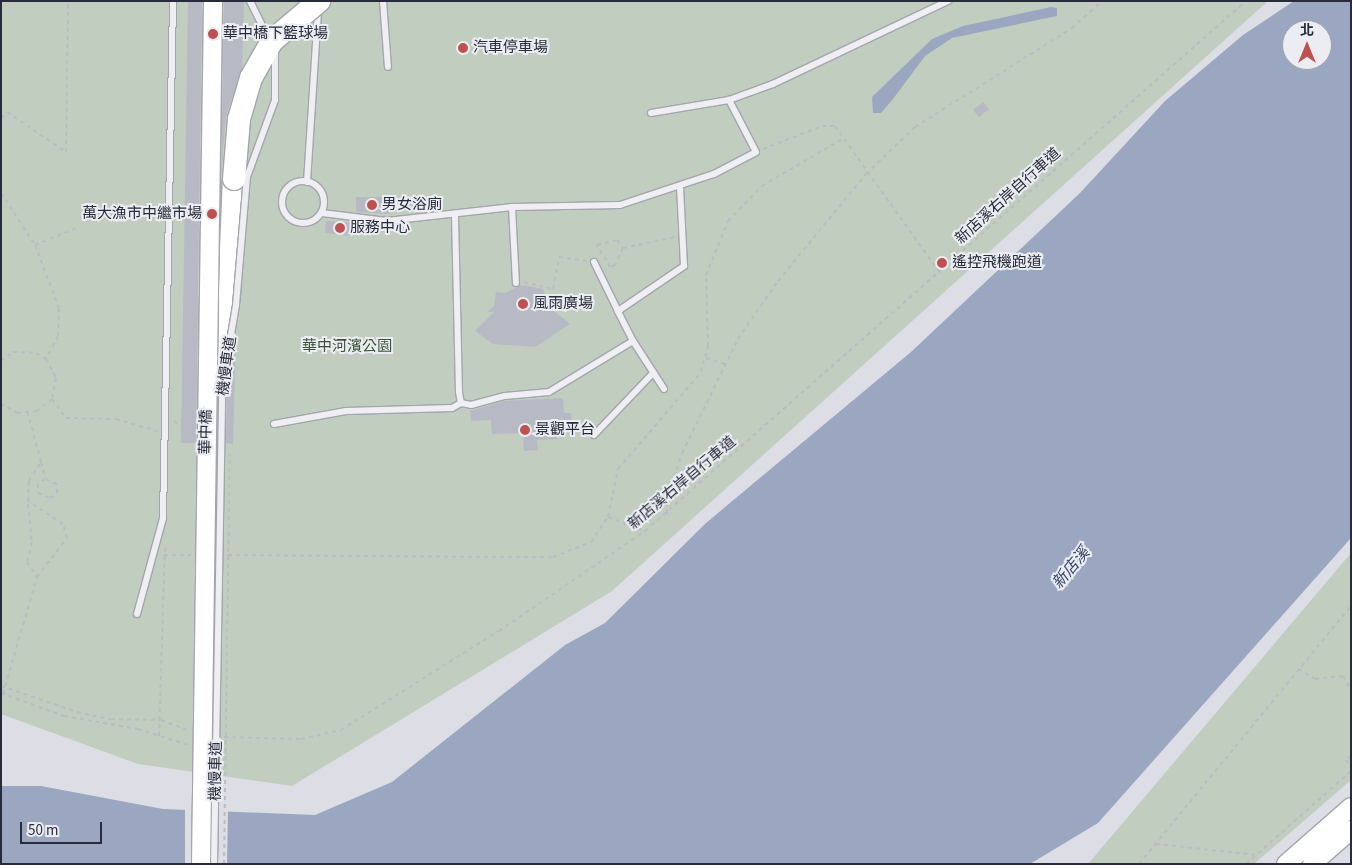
<!DOCTYPE html>
<meta charset="utf-8">
<style>
body{margin:0}
#map{position:relative;width:1352px;height:865px;overflow:hidden;background:#dddee5;font-family:"Source Sans 3","Noto Sans TC",sans-serif}
div>[style]{position:absolute}
.green>*{inset:0;background:#c0cdbf}
.water>*{inset:0;background:#9ba7c1}
.pier>*{inset:0;background:#dddee5}
.building>*{inset:0;background:#b7bac4}
.path>*{height:2px;margin-top:-1px;transform-origin:0;background:repeating-linear-gradient(90deg,#bbbcc3 0 4px,transparent 0 8px)}
.roads{filter:drop-shadow(1px 0 #a3a5ae) drop-shadow(-1px 0 #a3a5ae) drop-shadow(0 1px #a3a5ae) drop-shadow(0 -1px #a3a5ae)}
.lane>*{height:6px;margin:-3px;padding:0 3px;transform-origin:3px;border-radius:3px;background:#efeff3}
.lane>.ring{margin:-3px;padding:0;box-sizing:content-box;background:none;border:6px solid #efeff3;border-radius:50%}
.secondary>*{height:18px;margin:-9px;padding:0 9px;transform-origin:9px;border-radius:9px;background:#fff}
.highway>*{height:22px;margin:-11px;padding:0 11px;transform-origin:11px;border-radius:11px;background:#fff}
.path-bridge>*{height:2px;margin-top:-1px;transform-origin:0;background:repeating-linear-gradient(90deg,#bbbcc3 0 4px,transparent 0 8px)}
.bridges{filter:drop-shadow(1px 0 #a3a5ae) drop-shadow(-1px 0 #a3a5ae) drop-shadow(0 1px #a3a5ae) drop-shadow(0 -1px #a3a5ae)}
.lane-bridge>*{height:6px;margin:-3px;padding:0 3px;transform-origin:3px;border-radius:3px;background:#efeff3}
.secondary-bridge>*{height:18px;margin:-9px;padding:0 9px;transform-origin:9px;border-radius:9px;background:#fff}
.highway-bridge>*{height:22px;margin:-11px;padding:0 11px;transform-origin:11px;border-radius:11px;background:#fff}
.dots>*{width:14px;height:14px;translate:-50% -50%;box-sizing:border-box;border:2px solid #ebedf3;border-radius:50%}
span{translate:-50% -50%;white-space:nowrap;text-align:center;line-height:1.15;-webkit-text-stroke:4px #ebedf3;paint-order:stroke}
.poi-label{font-size:15px;color:#282b39}
.left{translate:0 -50%;text-align:left}
.right{translate:-100% -50%;text-align:right}
.street-label{font-size:15px;color:#282b39}
.park-label{font-size:15px;color:#385337}
.water-label{font-size:16px;color:#374568;font-style:italic}
.frame{position:absolute;inset:0;border:2px solid #282b39;pointer-events:none}
.north{position:absolute;left:1282px;top:20px;width:50px;height:50px;box-sizing:border-box;background:#ebedf3;border:1px solid #9d9fa9;border-radius:50%;rotate:0deg;font-size:14px;font-weight:700;line-height:20px;text-align:center;color:#282b39}
.north::after{content:'';display:block;margin:auto;width:18px;height:22px;background:#bc514f;clip-path:polygon(50% 0,100% 100%,50% 72%,0 100%)}
.scale{position:absolute;left:20px;top:822px;width:82px;height:22px;box-sizing:border-box;border:2px solid #282b39;border-top:0;padding-left:6px;font-size:15px;line-height:18px;white-space:nowrap;color:#282b39;-webkit-text-stroke:4px #ebedf3;paint-order:stroke}
</style>
<div id="map">
<div class="green">
<i style="clip-path:polygon(1px 1px,1268px 1px,612px 591px,292px 786px,138px 764px,1px 714px)"></i>
<i style="clip-path:polygon(1351px 553px,1351px 780px,1254px 864px,1088px 864px)"></i>
</div>
<div class="water">
<i style="clip-path:polygon(evenodd,1294px 1px,1351px 1px,1351px 538px,1098px 823px,1030px 864px,1px 864px,1px 786px,41px 786px,163px 809px,315px 815px,392px 782px,565px 645px,605px 623px,706px 523px,911px 352px,1080px 193px,1165px 101px,1243px 35px,1294px 1px,1292px 30px,1322px 30px,1322px 60px,1292px 60px,1292px 30px)"></i>
<i style="clip-path:polygon(1051px 7px,1057px 8px,1057px 16px,952px 38px,925px 56px,893px 99px,881px 113px,873px 113px,872px 97px,932px 39px,963px 26px)"></i>
</div>
<div class="pier">
<i style="clip-path:polygon(185px 807px,228px 809px,227px 864px,185px 864px)"></i>
</div>
<div class="building">
<i style="clip-path:polygon(188px 1px,202px 1px,196px 443px,181px 443px)"></i>
<i style="clip-path:polygon(224px 1px,244px 1px,242px 67px,226px 116px,221px 174px)"></i>
<i style="clip-path:polygon(983px 102px,989px 109px,979px 117px,973px 110px)"></i>
<i style="clip-path:polygon(356px 197px,389px 197px,389px 214px,356px 212px)"></i>
<i style="clip-path:polygon(326px 221px,355px 223px,354px 236px,325px 233px)"></i>
<i style="clip-path:polygon(521px 285px,543px 289px,549px 307px,570px 324px,535px 347px,493px 344px,475px 331px,494px 312px,487px 312px,494px 306px,496px 292px,505px 293px)"></i>
<i style="clip-path:polygon(236px 336px,233px 444px,226px 443px,227px 388px)"></i>
<i style="clip-path:polygon(563px 398px,564px 413px,571px 413px,572px 426px,558px 427px,558px 439px,537px 440px,538px 450px,524px 451px,523px 433px,492px 434px,491px 420px,471px 421px,470px 411px,505px 401px)"></i>
</div>
<div class="path">
<i style="left:1px;top:118px;width:8px;rotate:-45deg"></i>
<i style="left:7px;top:112px;width:71px;rotate:34.1deg"></i>
<i style="left:66px;top:152px;width:151px;rotate:-89.2deg"></i>
<i style="left:763px;top:149px;width:63px;rotate:-21.3deg"></i>
<i style="left:822px;top:126px;width:13px"></i>
<i style="left:835px;top:126px;width:181px;rotate:54.5deg"></i>
<i style="left:1px;top:193px;width:62px;rotate:56.8deg"></i>
<i style="left:35px;top:245px;width:67px;rotate:69.1deg"></i>
<i style="left:59px;top:308px;width:28px;rotate:92deg"></i>
<i style="left:58px;top:336px;width:26px;rotate:118deg"></i>
<i style="left:35px;top:245px;width:45px;rotate:-22deg"></i>
<i style="left:623px;top:248px;width:19px;rotate:115deg"></i>
<i style="left:615px;top:265px;width:5px;rotate:158deg"></i>
<i style="left:610px;top:267px;width:26px;rotate:-121deg"></i>
<i style="left:597px;top:245px;width:21px;rotate:-14deg"></i>
<i style="left:617px;top:240px;width:10px;rotate:53deg"></i>
<i style="left:623px;top:248px;width:53px;rotate:-11.9deg"></i>
<i style="left:524px;top:282px;width:30px;rotate:14deg"></i>
<i style="left:553px;top:289px;width:33px;rotate:-79deg"></i>
<i style="left:559px;top:257px;width:28px;rotate:8deg"></i>
<i style="left:706px;top:358px;width:20px;rotate:18deg"></i>
<i style="left:1px;top:361px;width:15px;rotate:-37deg"></i>
<i style="left:13px;top:352px;width:23px;rotate:2deg"></i>
<i style="left:36px;top:353px;width:12px;rotate:31deg"></i>
<i style="left:46px;top:359px;width:21px;rotate:62deg"></i>
<i style="left:56px;top:378px;width:21px;rotate:101deg"></i>
<i style="left:52px;top:399px;width:19px;rotate:141deg"></i>
<i style="left:37px;top:411px;width:19px;rotate:174deg"></i>
<i style="left:18px;top:413px;width:19px;rotate:-152deg"></i>
<i style="left:52px;top:399px;width:24px;rotate:54deg"></i>
<i style="left:66px;top:418px;width:50px;rotate:1.1deg"></i>
<i style="left:116px;top:419px;width:43px;rotate:16.3deg"></i>
<i style="left:174px;top:421px;width:9px;rotate:41deg"></i>
<i style="left:41px;top:462px;width:17px;rotate:77deg"></i>
<i style="left:45px;top:479px;width:9px;rotate:144deg"></i>
<i style="left:38px;top:484px;width:9px;rotate:90deg"></i>
<i style="left:38px;top:493px;width:13px;rotate:23deg"></i>
<i style="left:50px;top:498px;width:9px;rotate:-36deg"></i>
<i style="left:57px;top:493px;width:9px;rotate:-90deg"></i>
<i style="left:57px;top:484px;width:13px;rotate:-157deg"></i>
<i style="left:28px;top:504px;width:38px;rotate:84deg"></i>
<i style="left:32px;top:542px;width:21px;rotate:104deg"></i>
<i style="left:27px;top:562px;width:18px;rotate:56deg"></i>
<i style="left:667px;top:514px;width:14px;rotate:-90deg"></i>
<i style="left:667px;top:500px;width:49px;rotate:-72.3deg"></i>
<i style="left:682px;top:453px;width:127px;rotate:-63.8deg"></i>
<i style="left:738px;top:339px;width:70px;rotate:-55.4deg"></i>
<i style="left:778px;top:281px;width:139px;rotate:-50.6deg"></i>
<i style="left:866px;top:174px;width:68px;rotate:-43.8deg"></i>
<i style="left:915px;top:127px;width:186px;rotate:-32.2deg"></i>
<i style="left:1072px;top:28px;width:40px;rotate:-42deg"></i>
<i style="left:608px;top:517px;width:40px;rotate:21deg"></i>
<i style="left:164px;top:555px;width:27px"></i>
<i style="left:228px;top:555px;width:325px;rotate:0.4deg"></i>
<i style="left:553px;top:557px;width:41px;rotate:-21.5deg"></i>
<i style="left:591px;top:542px;width:30px;rotate:-56deg"></i>
<i style="left:608px;top:517px;width:49px;rotate:-78.2deg"></i>
<i style="left:618px;top:469px;width:128px;rotate:-49.4deg"></i>
<i style="left:701px;top:372px;width:27px;rotate:-75deg"></i>
<i style="left:708px;top:346px;width:71px;rotate:-91.6deg"></i>
<i style="left:706px;top:275px;width:58px;rotate:-67.8deg"></i>
<i style="left:728px;top:221px;width:49px;rotate:-45.8deg"></i>
<i style="left:762px;top:186px;width:95px;rotate:-30.3deg"></i>
<i style="left:1298px;top:669px;width:20px;rotate:30deg"></i>
<i style="left:1315px;top:679px;width:28px;rotate:-6deg"></i>
<i style="left:1343px;top:676px;width:15px;rotate:58deg"></i>
<i style="left:1px;top:686px;width:80px;rotate:18.9deg"></i>
<i style="left:77px;top:712px;width:35px;rotate:12deg"></i>
<i style="left:111px;top:719px;width:50px;rotate:1.1deg"></i>
<i style="left:161px;top:720px;width:31px;rotate:21deg"></i>
<i style="left:1px;top:693px;width:67px;rotate:20.1deg"></i>
<i style="left:64px;top:716px;width:75px;rotate:10deg"></i>
<i style="left:138px;top:729px;width:52px;rotate:17.7deg"></i>
<i style="left:3px;top:694px;width:122px;rotate:-73.8deg"></i>
<i style="left:37px;top:577px;width:49px;rotate:-52.4deg"></i>
<i style="left:67px;top:538px;width:15px;rotate:-106deg"></i>
<i style="left:63px;top:524px;width:42px;rotate:-146.7deg"></i>
<i style="left:28px;top:501px;width:20px;rotate:-87deg"></i>
<i style="left:29px;top:481px;width:22px;rotate:-58deg"></i>
<i style="left:41px;top:462px;width:50px;rotate:-105.2deg"></i>
<i style="left:159px;top:736px;width:188px;rotate:-88.2deg"></i>
<i style="left:224px;top:737px;width:77px;rotate:1.5deg"></i>
<i style="left:301px;top:739px;width:41px;rotate:-12.7deg"></i>
<i style="left:341px;top:730px;width:186px;rotate:-32.1deg"></i>
<i style="left:499px;top:631px;width:177px;rotate:-34.4deg"></i>
<i style="left:645px;top:531px;width:801px;rotate:-41.41deg"></i>
<i style="left:1351px;top:756px;width:6px;rotate:141deg"></i>
<i style="left:1346px;top:760px;width:8px;rotate:50deg"></i>
<i style="left:1156px;top:844px;width:102px;rotate:6.2deg"></i>
<i style="left:1139px;top:864px;width:334px;rotate:-50.6deg"></i>
<i style="left:1246px;top:864px;width:140px;rotate:-41.5deg"></i>
</div>
<div class="roads">
<div class="lane">
<i style="left:383px;top:1px;width:66px;rotate:85.7deg"></i>
<i style="left:651px;top:113px;width:79px;rotate:-9.5deg"></i>
<i style="left:729px;top:100px;width:47px;rotate:-20deg"></i>
<i style="left:773px;top:84px;width:194px;rotate:-25.4deg"></i>
<i class="ring" style="left:282px;top:181px;width:36px;height:36px"></i>
<i style="left:307px;top:182px;width:172px;rotate:-86.3deg"></i>
<i style="left:512px;top:207px;width:76px;rotate:87deg"></i>
<i style="left:322px;top:213px;width:65px;rotate:7deg"></i>
<i style="left:387px;top:221px;width:126px;rotate:-6.4deg"></i>
<i style="left:512px;top:207px;width:108px;rotate:-1.1deg"></i>
<i style="left:620px;top:205px;width:99px;rotate:-18.3deg"></i>
<i style="left:714px;top:174px;width:47px;rotate:-27.6deg"></i>
<i style="left:756px;top:152px;width:59px;rotate:-117.4deg"></i>
<i style="left:455px;top:216px;width:176px;rotate:88.7deg"></i>
<i style="left:459px;top:392px;width:11px;rotate:80deg"></i>
<i style="left:461px;top:403px;width:10px;rotate:11deg"></i>
<i style="left:471px;top:405px;width:35px;rotate:-15deg"></i>
<i style="left:505px;top:396px;width:44px;rotate:-5.2deg"></i>
<i style="left:549px;top:392px;width:98px;rotate:-31.3deg"></i>
<i style="left:633px;top:341px;width:34px;rotate:-117deg"></i>
<i style="left:618px;top:311px;width:80px;rotate:-34.3deg"></i>
<i style="left:684px;top:266px;width:80px;rotate:-92.9deg"></i>
<i style="left:594px;top:262px;width:55px;rotate:63.9deg"></i>
<i style="left:633px;top:341px;width:57px;rotate:57.1deg"></i>
<i style="left:274px;top:424px;width:73px;rotate:-10.2deg"></i>
<i style="left:346px;top:411px;width:106px;rotate:-1.6deg"></i>
<i style="left:452px;top:408px;width:10px;rotate:-29deg"></i>
<i style="left:594px;top:435px;width:86px;rotate:-46.4deg"></i>
<i style="left:137px;top:614px;width:99px;rotate:-74.8deg"></i>
<i style="left:163px;top:518px;width:517px;rotate:-88.89deg"></i>
</div>
<div class="secondary">
<i style="left:1286px;top:864px;width:86px;rotate:-41.2deg"></i>
<i style="left:1312px;top:864px;width:52px;rotate:-41.1deg"></i>
</div>
<div class="highway">
<i style="left:216px;top:362px;width:67px;rotate:-78.9deg"></i>
<i style="left:229px;top:296px;width:117px;rotate:-87.6deg"></i>
</div>
</div>
<div class="path-bridge">
<i style="left:224px;top:864px;width:410px;rotate:-89.2deg"></i>
</div>
<div class="bridges">
<div class="lane-bridge">
<i style="left:250px;top:1px;width:42px;rotate:63.4deg"></i>
<i style="left:214px;top:864px;width:476px;rotate:-89deg"></i>
<i style="left:222px;top:388px;width:84px;rotate:-80.4deg"></i>
<i style="left:236px;top:305px;width:128px;rotate:-85.1deg"></i>
<i style="left:247px;top:177px;width:82px;rotate:-70deg"></i>
<i style="left:275px;top:100px;width:50px;rotate:-90deg"></i>
</div>
<div class="secondary-bridge">
<i style="left:201px;top:864px;width:863px;rotate:-89.2deg"></i>
</div>
<div class="highway-bridge">
<i style="left:234px;top:179px;width:60px;rotate:-85.2deg"></i>
<i style="left:239px;top:119px;width:43px;rotate:-73.7deg"></i>
<i style="left:251px;top:78px;width:43px;rotate:-60.4deg"></i>
<i style="left:272px;top:41px;width:62px;rotate:-40.4deg"></i>
</div>
</div>
<div class="dots">
<i style="left:213px;top:34px;background:#bc514f"></i>
<i style="left:463px;top:48px;background:#bc514f"></i>
<i style="left:372px;top:205px;background:#bc514f"></i>
<i style="left:212px;top:214px;background:#bc514f"></i>
<i style="left:340px;top:228px;background:#bc514f"></i>
<i style="left:942px;top:263px;background:#bc514f"></i>
<i style="left:523px;top:304px;background:#bc514f"></i>
<i style="left:525px;top:430px;background:#bc514f"></i>
</div>
<div class="poi-label">
<span class="left" style="left:223px;top:34px">華中橋下籃球場</span>
<span class="left" style="left:473px;top:48px">汽車停車場</span>
<span class="left" style="left:382px;top:205px">男女浴廁</span>
<span class="right" style="left:202px;top:214px">萬大漁市中繼市場</span>
<span class="left" style="left:350px;top:228px">服務中心</span>
<span class="left" style="left:952px;top:263px">遙控飛機跑道</span>
<span class="left" style="left:533px;top:304px">風雨廣場</span>
<span class="left" style="left:535px;top:430px">景觀平台</span>
</div>
<div class="street-label">
<span style="left:1008px;top:196px;rotate:-42deg">新店溪右岸自行車道</span>
<span style="left:227px;top:366px;rotate:-82deg">機慢車道</span>
<span style="left:206px;top:432px;rotate:-89deg">華中橋</span>
<span style="left:682px;top:483px;rotate:-40deg">新店溪右岸自行車道</span>
<span style="left:216px;top:771px;rotate:-89deg">機慢車道</span>
</div>
<div class="park-label">
<span style="left:347px;top:347px">華中河濱公園</span>
</div>
<div class="water-label">
<span style="left:1071px;top:568px;rotate:-50deg">新店溪</span>
</div>
<div class="frame"></div>
<div class="north">北</div>
<div class="scale">50 m</div>
</div>
